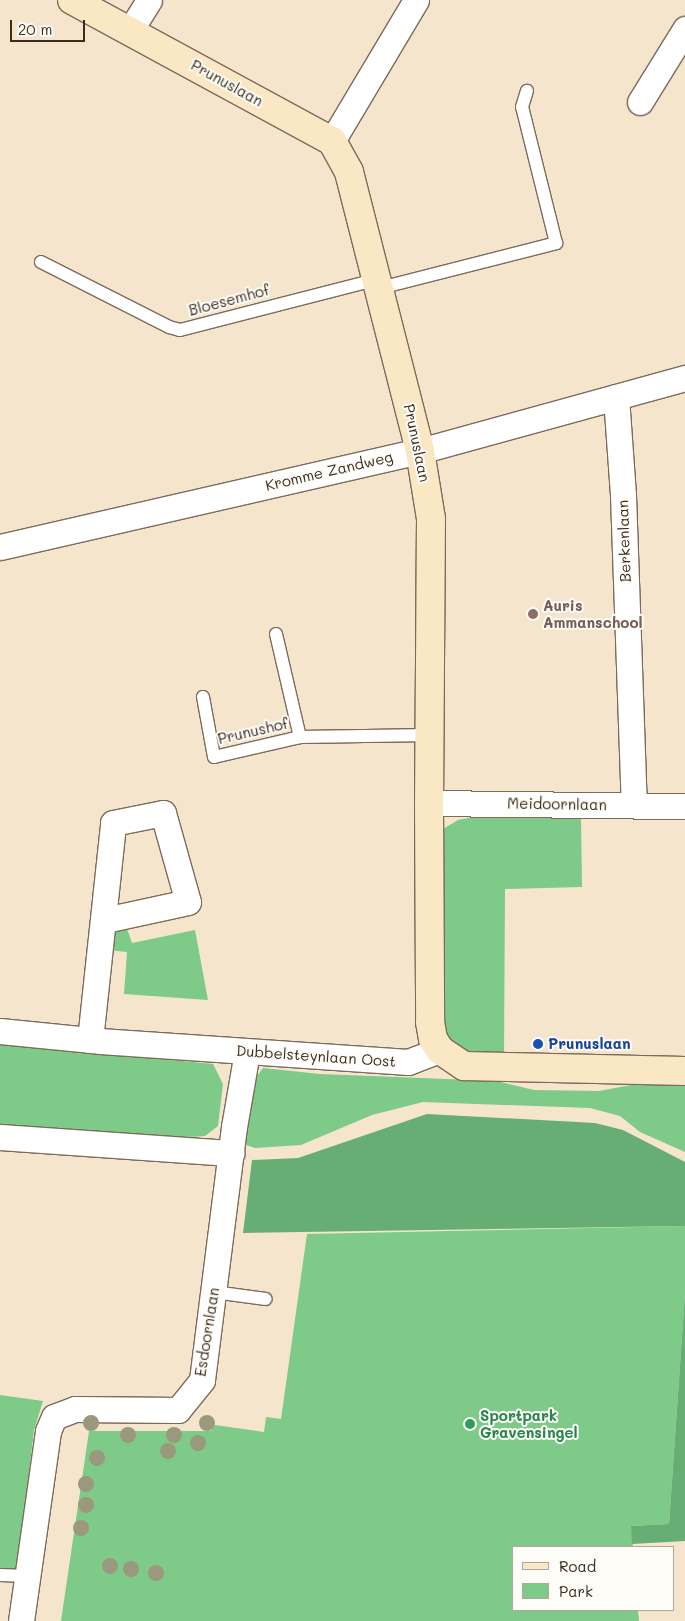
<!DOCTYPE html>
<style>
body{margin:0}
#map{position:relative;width:685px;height:1621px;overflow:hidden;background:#f5e5cd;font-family:Mali,sans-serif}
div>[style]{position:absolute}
.green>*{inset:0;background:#7eca88}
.forest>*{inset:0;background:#66ae74}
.roads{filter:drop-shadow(1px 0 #7c6b5b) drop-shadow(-1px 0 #7c6b5b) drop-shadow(0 1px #7c6b5b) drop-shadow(0 -1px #7c6b5b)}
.lane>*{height:12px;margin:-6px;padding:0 6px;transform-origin:6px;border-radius:6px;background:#fff}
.street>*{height:25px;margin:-12.5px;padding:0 12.5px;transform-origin:12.5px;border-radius:12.5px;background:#fff}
.secondary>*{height:28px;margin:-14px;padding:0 14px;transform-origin:14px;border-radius:14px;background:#fae7c3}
.trees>*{width:16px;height:16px;margin:-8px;border-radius:50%;background:#9a997e}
.dots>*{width:14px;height:14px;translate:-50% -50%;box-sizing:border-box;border:2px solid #fdfcf7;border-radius:50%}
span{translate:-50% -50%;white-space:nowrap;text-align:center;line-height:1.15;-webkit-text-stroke:4px #fdfcf7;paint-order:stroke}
.street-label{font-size:15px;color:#3b2a1e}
.education-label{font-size:15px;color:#785e54;font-weight:700}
.left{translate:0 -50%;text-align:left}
.transit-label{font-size:15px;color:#164399;font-weight:700}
.leisure-label{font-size:15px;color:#27864d;font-weight:700}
.legend{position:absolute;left:512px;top:1546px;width:162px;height:65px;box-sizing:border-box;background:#fdfcf7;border:1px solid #afa8a0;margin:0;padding:6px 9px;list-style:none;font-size:15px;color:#3b2a1e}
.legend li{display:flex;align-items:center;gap:10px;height:25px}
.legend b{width:25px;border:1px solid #afa8a0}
.scale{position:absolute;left:10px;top:20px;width:75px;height:22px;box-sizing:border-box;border:2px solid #3b2a1e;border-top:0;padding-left:6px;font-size:15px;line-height:18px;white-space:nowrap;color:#3b2a1e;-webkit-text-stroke:4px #fdfcf7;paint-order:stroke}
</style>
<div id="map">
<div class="green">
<i style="clip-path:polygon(478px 816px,581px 818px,582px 887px,505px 889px,504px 1056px,462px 1054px,445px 1036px,442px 1023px,443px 829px,458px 820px)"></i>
<i style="clip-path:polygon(125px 923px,132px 943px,195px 930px,208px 1000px,124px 994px,127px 952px,107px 950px,114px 926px)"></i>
<i style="clip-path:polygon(0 1043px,213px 1064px,223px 1084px,218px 1126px,205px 1136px,190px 1137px,0 1127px)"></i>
<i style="clip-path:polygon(263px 1068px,320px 1074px,497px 1081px,534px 1090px,599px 1091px,642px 1083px,685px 1083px,685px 1152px,640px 1132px,620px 1116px,590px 1108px,423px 1102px,372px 1115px,301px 1145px,255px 1148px,243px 1144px,249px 1087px)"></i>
<i style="clip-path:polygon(685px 1226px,685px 1293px,669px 1524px,631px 1526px,633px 1547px,514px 1547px,514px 1610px,638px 1610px,639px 1621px,61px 1621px,89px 1431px,211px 1431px,215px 1425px,264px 1432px,266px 1417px,281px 1419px,307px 1234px)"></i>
<i style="clip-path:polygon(0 1395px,43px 1401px,34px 1430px,18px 1569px,0 1569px)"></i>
</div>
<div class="forest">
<i style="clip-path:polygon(427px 1114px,595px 1123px,623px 1130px,685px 1162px,685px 1226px,243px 1233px,252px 1160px,298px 1158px)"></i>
<i style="clip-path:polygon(685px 1293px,685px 1541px,632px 1544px,631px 1526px,669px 1524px)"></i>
</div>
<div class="roads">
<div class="lane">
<i style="left:41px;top:262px;width:144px;rotate:26.9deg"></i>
<i style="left:169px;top:327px;width:11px;rotate:15deg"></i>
<i style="left:180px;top:330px;width:204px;rotate:-14.4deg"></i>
<i style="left:380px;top:288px;width:182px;rotate:-14.3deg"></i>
<i style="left:556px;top:243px;width:140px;rotate:-104deg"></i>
<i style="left:522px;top:107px;width:17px;rotate:-73deg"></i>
<i style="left:276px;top:634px;width:106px;rotate:76.9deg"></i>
<i style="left:300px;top:737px;width:130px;rotate:-0.9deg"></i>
<i style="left:203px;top:697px;width:61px;rotate:79.6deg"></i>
<i style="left:214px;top:757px;width:88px;rotate:-13.1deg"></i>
<i style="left:214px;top:1292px;width:52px;rotate:7.7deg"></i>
<i style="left:0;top:1575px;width:28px;rotate:2deg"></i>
</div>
<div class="street">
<i style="left:131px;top:29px;width:34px;rotate:-58deg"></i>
<i style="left:640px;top:102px;width:86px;rotate:-58.3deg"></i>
<i style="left:332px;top:141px;width:164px;rotate:-59.2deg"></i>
<i style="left:616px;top:397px;width:98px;rotate:85.9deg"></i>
<i style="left:623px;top:495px;width:310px;rotate:88deg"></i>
<i style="left:0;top:547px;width:431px;rotate:-12.9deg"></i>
<i style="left:420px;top:451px;width:275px;rotate:-15.4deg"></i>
<i style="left:429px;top:803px;width:256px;rotate:0.7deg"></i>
<i style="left:0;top:1031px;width:100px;rotate:5.7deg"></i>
<i style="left:100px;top:1041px;width:309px;rotate:3.9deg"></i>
<i style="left:408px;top:1062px;width:34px;rotate:-21deg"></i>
<i style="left:90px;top:1040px;width:218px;rotate:-83.9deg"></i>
<i style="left:113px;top:823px;width:51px;rotate:-11.3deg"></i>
<i style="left:163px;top:813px;width:92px;rotate:74.3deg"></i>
<i style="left:188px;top:902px;width:85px;rotate:167.8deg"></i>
<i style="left:0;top:1137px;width:232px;rotate:4deg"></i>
<i style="left:21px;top:1621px;width:192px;rotate:-81.9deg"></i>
<i style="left:48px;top:1431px;width:15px;rotate:-67deg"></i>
<i style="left:54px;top:1417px;width:22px;rotate:-21deg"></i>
<i style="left:75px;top:1409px;width:103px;rotate:0.6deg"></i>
<i style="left:178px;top:1410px;width:38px;rotate:-51deg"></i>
<i style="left:202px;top:1380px;width:255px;rotate:-82.8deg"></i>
<i style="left:234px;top:1127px;width:76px;rotate:-80.2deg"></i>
</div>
<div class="secondary">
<i style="left:72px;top:0;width:296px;rotate:28.5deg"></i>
<i style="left:332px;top:141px;width:35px;rotate:61deg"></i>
<i style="left:349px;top:172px;width:288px;rotate:75.7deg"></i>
<i style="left:420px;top:451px;width:69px;rotate:80.8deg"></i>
<i style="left:431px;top:519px;width:284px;rotate:90.4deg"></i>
<i style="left:429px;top:803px;width:219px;rotate:89.7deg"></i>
<i style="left:430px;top:1022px;width:17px;rotate:80deg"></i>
<i style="left:433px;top:1039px;width:13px;rotate:58deg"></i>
<i style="left:440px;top:1050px;width:29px;rotate:34deg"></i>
<i style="left:464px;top:1066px;width:221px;rotate:1.3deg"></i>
</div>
</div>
<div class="trees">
<i style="left:91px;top:1423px"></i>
<i style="left:207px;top:1423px"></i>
<i style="left:128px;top:1435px"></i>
<i style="left:174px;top:1435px"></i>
<i style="left:198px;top:1443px"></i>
<i style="left:168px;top:1451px"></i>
<i style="left:97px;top:1458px"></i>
<i style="left:86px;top:1484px"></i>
<i style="left:86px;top:1505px"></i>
<i style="left:81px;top:1528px"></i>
<i style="left:110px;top:1566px"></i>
<i style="left:131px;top:1569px"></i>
<i style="left:156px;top:1573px"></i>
</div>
<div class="dots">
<i style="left:533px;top:614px;background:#8d6e63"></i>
<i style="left:538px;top:1044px;background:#1a4fb4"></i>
<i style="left:470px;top:1424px;background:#2e9e5b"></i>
</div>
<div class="street-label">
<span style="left:227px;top:83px;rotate:29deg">Prunuslaan</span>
<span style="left:229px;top:300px;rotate:-15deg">Bloesemhof</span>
<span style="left:417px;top:443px;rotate:78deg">Prunuslaan</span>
<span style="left:329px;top:471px;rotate:-13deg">Kromme Zandweg</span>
<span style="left:624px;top:541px;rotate:-92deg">Berkenlaan</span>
<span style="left:253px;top:731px;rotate:-13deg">Prunushof</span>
<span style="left:557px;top:804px;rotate:1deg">Meidoornlaan</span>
<span style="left:316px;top:1056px;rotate:4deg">Dubbelsteynlaan Oost</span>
<span style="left:207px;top:1332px;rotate:-81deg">Esdoornlaan</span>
</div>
<div class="education-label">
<span class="left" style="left:543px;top:614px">Auris<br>Ammanschool</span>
</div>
<div class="transit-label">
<span class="left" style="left:548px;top:1044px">Prunuslaan</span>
</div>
<div class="leisure-label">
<span class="left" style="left:480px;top:1424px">Sportpark<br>Gravensingel</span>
</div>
<ul class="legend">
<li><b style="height:6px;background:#fae7c3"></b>Road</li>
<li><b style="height:14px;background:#7eca88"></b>Park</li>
</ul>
<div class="scale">20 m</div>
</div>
